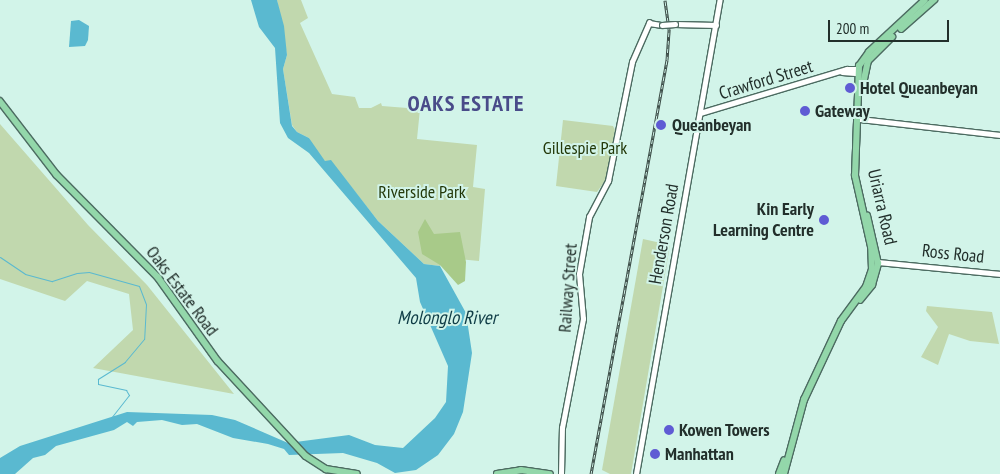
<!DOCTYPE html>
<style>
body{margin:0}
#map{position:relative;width:1000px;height:474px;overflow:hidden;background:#d2f4e9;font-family:"PT Sans Narrow",sans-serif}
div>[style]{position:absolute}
.green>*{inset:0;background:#c1d8ae}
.forest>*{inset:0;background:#a8ca89}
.water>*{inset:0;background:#5ab9d0}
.stream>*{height:1px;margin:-0.5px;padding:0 0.5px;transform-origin:0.5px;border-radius:0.5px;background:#5ab9d0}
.roads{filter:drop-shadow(1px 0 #4c6b61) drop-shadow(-1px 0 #4c6b61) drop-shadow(0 1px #4c6b61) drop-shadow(0 -1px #4c6b61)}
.minor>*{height:4.5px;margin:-2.25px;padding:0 2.25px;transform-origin:2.25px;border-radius:2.25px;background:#fff}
.major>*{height:5.5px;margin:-2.75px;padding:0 2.75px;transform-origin:2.75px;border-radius:2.75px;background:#93d7aa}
.rail>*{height:3px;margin-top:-1.5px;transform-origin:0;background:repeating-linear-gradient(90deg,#d2f4e9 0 4px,#394944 0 8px);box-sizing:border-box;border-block:1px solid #394944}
.bridges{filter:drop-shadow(1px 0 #4c6b61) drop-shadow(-1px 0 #4c6b61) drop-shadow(0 1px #4c6b61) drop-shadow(0 -1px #4c6b61)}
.minor-bridge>*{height:4.5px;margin:-2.25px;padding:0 2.25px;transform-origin:2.25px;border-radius:2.25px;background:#fff}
.dots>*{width:14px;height:14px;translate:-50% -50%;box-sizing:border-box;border:2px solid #d2f4e9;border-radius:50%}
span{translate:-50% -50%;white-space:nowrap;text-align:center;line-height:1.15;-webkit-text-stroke:4px #d2f4e9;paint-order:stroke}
.street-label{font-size:18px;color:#222f2b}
.poi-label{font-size:18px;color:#222f2b;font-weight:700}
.left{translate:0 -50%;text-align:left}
.right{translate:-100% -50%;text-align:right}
.park-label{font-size:18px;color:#233809}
.water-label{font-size:19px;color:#0f3c46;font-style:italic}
.district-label{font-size:22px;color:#494b89;font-weight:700;letter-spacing:1px}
.scale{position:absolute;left:828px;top:20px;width:121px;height:22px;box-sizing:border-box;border:2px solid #222f2b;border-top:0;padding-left:6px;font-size:15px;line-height:18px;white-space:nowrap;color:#222f2b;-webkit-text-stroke:4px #d2f4e9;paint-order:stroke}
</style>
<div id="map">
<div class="green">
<i style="clip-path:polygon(277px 0,301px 0,308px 18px,300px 23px,332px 94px,355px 97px,359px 108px,371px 108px,381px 103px,382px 106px,420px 109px,417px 139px,477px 145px,473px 187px,485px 189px,479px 261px,448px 258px,440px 266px,424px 264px,378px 221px,345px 179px,316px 153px,309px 138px,297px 132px,292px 125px,283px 69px,287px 55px)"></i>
<i style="clip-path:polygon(563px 120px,613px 126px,615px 130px,607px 178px,597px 192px,556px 186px)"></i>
<i style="clip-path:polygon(0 124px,88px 225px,147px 285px,234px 394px,93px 368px,133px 330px,129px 294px,87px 281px,65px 301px,0 279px)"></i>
<i style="clip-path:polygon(643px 239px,670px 245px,631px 474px,610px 474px,602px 470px)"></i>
<i style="clip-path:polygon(927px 306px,992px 312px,999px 344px,970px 341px,949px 334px,938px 365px,921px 357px,938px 327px,926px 311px)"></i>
</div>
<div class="forest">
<i style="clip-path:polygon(425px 219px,434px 234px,460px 232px,466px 262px,465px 281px,458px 285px,440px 265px,422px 254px,418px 232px)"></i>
</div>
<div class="water">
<i style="clip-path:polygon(251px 0,277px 0,284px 26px,287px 55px,283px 69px,292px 126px,297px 132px,309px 138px,325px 161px,331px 160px,378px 221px,424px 264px,440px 266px,466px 313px,472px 353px,463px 412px,454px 434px,438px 455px,416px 470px,395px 473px,377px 463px,343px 453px,289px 455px,284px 449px,268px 444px,233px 438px,197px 424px,182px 425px,162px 420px,137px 422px,133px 426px,127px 422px,114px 430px,56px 446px,45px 455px,33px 458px,15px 474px,0 474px,0 458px,20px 446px,127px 412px,212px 415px,235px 420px,288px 443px,349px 435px,375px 445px,403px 448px,435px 418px,446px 402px,448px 366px,420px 302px,416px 278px,309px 153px,288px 138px,280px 123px,275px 48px,259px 27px)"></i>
<i style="clip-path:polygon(79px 20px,89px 26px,88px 40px,85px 46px,69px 47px,71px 21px)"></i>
</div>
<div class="stream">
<i style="left:0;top:257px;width:30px;rotate:34deg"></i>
<i style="left:25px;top:274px;width:28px;rotate:15deg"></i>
<i style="left:52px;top:281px;width:26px;rotate:-18deg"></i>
<i style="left:77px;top:273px;width:12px;rotate:-5deg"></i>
<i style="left:89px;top:272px;width:52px;rotate:15.6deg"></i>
<i style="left:139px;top:286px;width:19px;rotate:69deg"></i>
<i style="left:146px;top:304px;width:35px;rotate:93deg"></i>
<i style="left:144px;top:339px;width:30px;rotate:130deg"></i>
<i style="left:125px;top:362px;width:32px;rotate:148deg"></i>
<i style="left:98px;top:379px;width:5px;rotate:90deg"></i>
<i style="left:98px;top:384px;width:29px;rotate:12deg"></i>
<i style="left:126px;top:390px;width:6px;rotate:59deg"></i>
<i style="left:129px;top:395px;width:28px;rotate:128deg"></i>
</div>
<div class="roads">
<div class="minor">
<i style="left:675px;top:24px;width:41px;rotate:1.4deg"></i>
<i style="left:842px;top:72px;width:16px;rotate:4deg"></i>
<i style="left:700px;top:113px;width:153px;rotate:-16.7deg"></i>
<i style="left:847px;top:69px;width:12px"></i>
<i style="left:860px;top:119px;width:141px;rotate:6.5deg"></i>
<i style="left:878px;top:262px;width:123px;rotate:5.6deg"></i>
<i style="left:561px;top:474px;width:46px;rotate:-88.8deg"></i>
<i style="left:562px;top:428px;width:111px;rotate:-79.1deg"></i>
<i style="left:583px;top:319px;width:45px;rotate:-95.1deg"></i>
<i style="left:579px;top:274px;width:58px;rotate:-80deg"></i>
<i style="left:589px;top:217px;width:41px;rotate:-62.2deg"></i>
<i style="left:608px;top:181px;width:121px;rotate:-78.6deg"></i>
<i style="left:632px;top:62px;width:43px;rotate:-66.4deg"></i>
<i style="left:649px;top:23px;width:13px;rotate:9deg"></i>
<i style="left:636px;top:474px;width:481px;rotate:-80deg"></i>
</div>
<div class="major">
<i style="left:901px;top:29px;width:44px;rotate:-41.3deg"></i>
<i style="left:862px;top:89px;width:29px;rotate:-78deg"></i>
<i style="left:868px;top:61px;width:34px;rotate:-45deg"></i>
<i style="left:0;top:101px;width:93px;rotate:52.4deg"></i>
<i style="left:57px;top:175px;width:144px;rotate:45.3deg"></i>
<i style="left:158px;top:277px;width:103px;rotate:54.5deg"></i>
<i style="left:218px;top:361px;width:129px;rotate:47.2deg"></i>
<i style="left:306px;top:456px;width:24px;rotate:33deg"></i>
<i style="left:326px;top:469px;width:31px;rotate:9deg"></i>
<i style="left:860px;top:300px;width:19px;rotate:-51deg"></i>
<i style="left:872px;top:285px;width:22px;rotate:-74deg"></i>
<i style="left:878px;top:264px;width:49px;rotate:-102.9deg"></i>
<i style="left:497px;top:474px;width:24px;rotate:-9deg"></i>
<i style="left:521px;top:470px;width:29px;rotate:8deg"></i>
<i style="left:779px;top:474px;width:14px;rotate:-69deg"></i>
<i style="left:784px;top:474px;width:77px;rotate:-74.9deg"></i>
<i style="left:804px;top:400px;width:87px;rotate:-64.9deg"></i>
<i style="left:841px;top:321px;width:42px;rotate:-53.7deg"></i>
<i style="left:866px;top:287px;width:18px;rotate:-71deg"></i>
<i style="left:872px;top:270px;width:23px;rotate:-92deg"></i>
<i style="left:871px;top:247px;width:73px;rotate:-102.7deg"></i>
<i style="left:855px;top:176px;width:110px;rotate:-87.9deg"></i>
<i style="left:859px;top:66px;width:17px;rotate:-54deg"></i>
<i style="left:869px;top:52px;width:76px;rotate:-42.9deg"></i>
</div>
</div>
<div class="rail">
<i style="left:591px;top:474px;width:421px;rotate:-79.6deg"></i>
<i style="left:667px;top:60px;width:31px;rotate:-86deg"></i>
<i style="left:669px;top:29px;width:29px;rotate:-98deg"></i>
</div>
<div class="bridges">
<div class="minor-bridge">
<i style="left:662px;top:25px;width:13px;rotate:-4deg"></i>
</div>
</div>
<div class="dots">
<i style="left:850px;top:88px;background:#5f5bd4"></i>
<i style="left:805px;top:111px;background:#5f5bd4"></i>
<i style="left:661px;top:125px;background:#5f5bd4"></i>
<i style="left:824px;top:220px;background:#5f5bd4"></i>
<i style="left:669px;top:430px;background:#5f5bd4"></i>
<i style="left:655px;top:454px;background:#5f5bd4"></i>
</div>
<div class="street-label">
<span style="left:766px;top:80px;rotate:-17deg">Crawford Street</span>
<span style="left:882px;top:207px;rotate:77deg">Uriarra Road</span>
<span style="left:664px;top:234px;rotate:-80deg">Henderson Road</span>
<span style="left:953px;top:254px;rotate:6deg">Ross Road</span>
<span style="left:568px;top:288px;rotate:-86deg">Railway Street</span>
<span style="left:182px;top:291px;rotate:53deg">Oaks Estate Road</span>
</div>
<div class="poi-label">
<span class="left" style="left:860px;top:88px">Hotel Queanbeyan</span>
<span class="left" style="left:815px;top:111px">Gateway</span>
<span class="left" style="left:672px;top:125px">Queanbeyan</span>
<span class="right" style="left:814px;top:220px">Kin Early<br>Learning Centre</span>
<span class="left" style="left:679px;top:430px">Kowen Towers</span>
<span class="left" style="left:665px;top:454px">Manhattan</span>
</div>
<div class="park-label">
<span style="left:585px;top:148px">Gillespie Park</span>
<span style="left:422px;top:192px">Riverside Park</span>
</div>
<div class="water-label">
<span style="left:447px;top:318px">Molonglo River</span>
</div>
<div class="district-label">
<span style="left:466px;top:104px">OAKS ESTATE</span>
</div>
<div class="scale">200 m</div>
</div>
